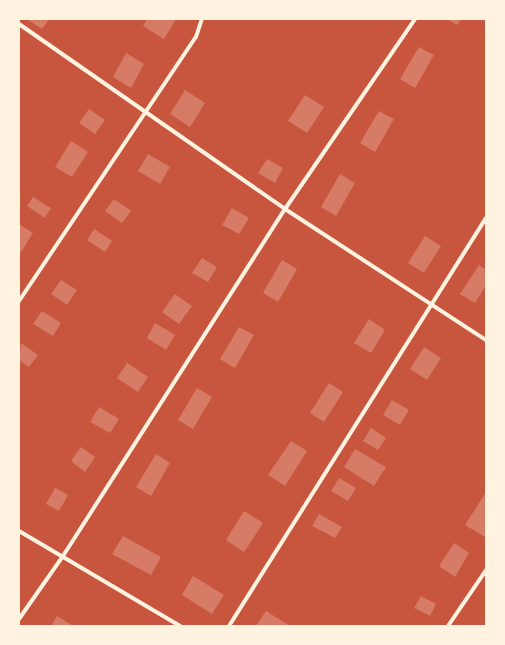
<!DOCTYPE html>
<style>
body{margin:0}
#map{position:relative;width:505px;height:645px;overflow:hidden;background:#c8553d;font-family:"PT Sans Narrow",sans-serif}
div>[style]{position:absolute}
.building>*{inset:0;background:#d67c66}
.minor>*{height:4px;margin:-2px;padding:0 2px;transform-origin:2px;border-radius:2px;background:#fff3e0}
span{translate:-50% -50%;white-space:nowrap;text-align:center;line-height:1.15;-webkit-text-stroke:3.5px #fff3e0;paint-order:stroke}
.frame{position:absolute;inset:0;border:20px solid #fff3e0;pointer-events:none}
</style>
<div id="map">
<div class="building">
<i style="clip-path:polygon(27px 19px,49px 19px,42px 29px)"></i>
<i style="clip-path:polygon(147px 19px,176px 19px,164px 39px,143px 26px)"></i>
<i style="clip-path:polygon(447px 19px,461px 19px,457px 25px)"></i>
<i style="clip-path:polygon(419px 47px,434px 55px,415px 88px,400px 79px)"></i>
<i style="clip-path:polygon(126px 53px,144px 64px,131px 88px,113px 77px)"></i>
<i style="clip-path:polygon(185px 90px,205px 103px,190px 127px,170px 114px)"></i>
<i style="clip-path:polygon(305px 95px,324px 107px,307px 133px,288px 121px)"></i>
<i style="clip-path:polygon(89px 109px,105px 120px,95px 134px,79px 123px)"></i>
<i style="clip-path:polygon(379px 111px,394px 119px,375px 152px,360px 143px)"></i>
<i style="clip-path:polygon(71px 141px,88px 152px,72px 177px,55px 167px)"></i>
<i style="clip-path:polygon(148px 154px,170px 167px,160px 184px,138px 171px)"></i>
<i style="clip-path:polygon(267px 159px,283px 168px,275px 183px,258px 173px)"></i>
<i style="clip-path:polygon(340px 174px,355px 183px,336px 216px,321px 207px)"></i>
<i style="clip-path:polygon(33px 197px,51px 208px,45px 218px,27px 206px)"></i>
<i style="clip-path:polygon(114px 199px,131px 211px,122px 223px,105px 211px)"></i>
<i style="clip-path:polygon(232px 208px,249px 218px,239px 234px,222px 225px)"></i>
<i style="clip-path:polygon(19px 224px,33px 233px,19px 255px)"></i>
<i style="clip-path:polygon(94px 229px,112px 241px,105px 252px,87px 240px)"></i>
<i style="clip-path:polygon(425px 236px,441px 246px,424px 273px,408px 263px)"></i>
<i style="clip-path:polygon(202px 258px,217px 267px,208px 282px,192px 273px)"></i>
<i style="clip-path:polygon(282px 260px,297px 269px,278px 302px,263px 293px)"></i>
<i style="clip-path:polygon(479px 265px,486px 270px,486px 285px,475px 303px,460px 294px)"></i>
<i style="clip-path:polygon(61px 280px,77px 290px,67px 305px,51px 294px)"></i>
<i style="clip-path:polygon(175px 294px,192px 306px,179px 324px,162px 312px)"></i>
<i style="clip-path:polygon(42px 311px,61px 323px,53px 336px,33px 324px)"></i>
<i style="clip-path:polygon(369px 319px,385px 330px,371px 353px,354px 343px)"></i>
<i style="clip-path:polygon(155px 323px,175px 335px,166px 350px,147px 338px)"></i>
<i style="clip-path:polygon(239px 327px,254px 335px,235px 368px,220px 359px)"></i>
<i style="clip-path:polygon(21px 343px,38px 355px,29px 367px,19px 360px)"></i>
<i style="clip-path:polygon(424px 347px,441px 358px,427px 380px,410px 369px)"></i>
<i style="clip-path:polygon(127px 363px,148px 377px,138px 392px,117px 378px)"></i>
<i style="clip-path:polygon(329px 383px,343px 392px,324px 422px,310px 413px)"></i>
<i style="clip-path:polygon(197px 388px,212px 397px,193px 429px,178px 420px)"></i>
<i style="clip-path:polygon(392px 400px,409px 410px,400px 425px,383px 415px)"></i>
<i style="clip-path:polygon(99px 407px,119px 419px,110px 433px,90px 422px)"></i>
<i style="clip-path:polygon(371px 428px,386px 438px,378px 450px,363px 441px)"></i>
<i style="clip-path:polygon(291px 441px,307px 451px,285px 486px,268px 475px)"></i>
<i style="clip-path:polygon(81px 447px,95px 457px,85px 472px,71px 461px)"></i>
<i style="clip-path:polygon(355px 449px,386px 467px,374px 486px,344px 467px)"></i>
<i style="clip-path:polygon(156px 454px,170px 463px,151px 496px,136px 487px)"></i>
<i style="clip-path:polygon(339px 478px,356px 488px,348px 501px,331px 491px)"></i>
<i style="clip-path:polygon(55px 488px,68px 495px,59px 511px,46px 504px)"></i>
<i style="clip-path:polygon(486px 492px,486px 536px,485px 537px,465px 525px)"></i>
<i style="clip-path:polygon(244px 511px,263px 523px,244px 552px,226px 540px)"></i>
<i style="clip-path:polygon(319px 514px,342px 527px,335px 538px,312px 526px)"></i>
<i style="clip-path:polygon(123px 536px,161px 557px,151px 575px,112px 554px)"></i>
<i style="clip-path:polygon(454px 543px,469px 553px,455px 577px,439px 566px)"></i>
<i style="clip-path:polygon(193px 576px,224px 595px,212px 614px,182px 595px)"></i>
<i style="clip-path:polygon(421px 596px,436px 604px,430px 616px,414px 608px)"></i>
<i style="clip-path:polygon(266px 611px,290px 626px,256px 626px)"></i>
<i style="clip-path:polygon(57px 616px,73px 626px,51px 626px)"></i>
</div>
<div class="minor">
<i style="left:19px;top:24px;width:324px;rotate:34.8deg"></i>
<i style="left:285px;top:209px;width:240px;rotate:33.1deg"></i>
<i style="left:19px;top:301px;width:318px;rotate:-56.2deg"></i>
<i style="left:196px;top:37px;width:19px;rotate:-72deg"></i>
<i style="left:19px;top:531px;width:187px;rotate:30.5deg"></i>
<i style="left:19px;top:619px;width:77px;rotate:-55.1deg"></i>
<i style="left:63px;top:556px;width:412px;rotate:-57.4deg"></i>
<i style="left:285px;top:209px;width:230px;rotate:-55.6deg"></i>
<i style="left:229px;top:626px;width:482px;rotate:-57.8deg"></i>
<i style="left:448px;top:626px;width:68px;rotate:-55.8deg"></i>
</div>
<div class="frame"></div>
</div>
